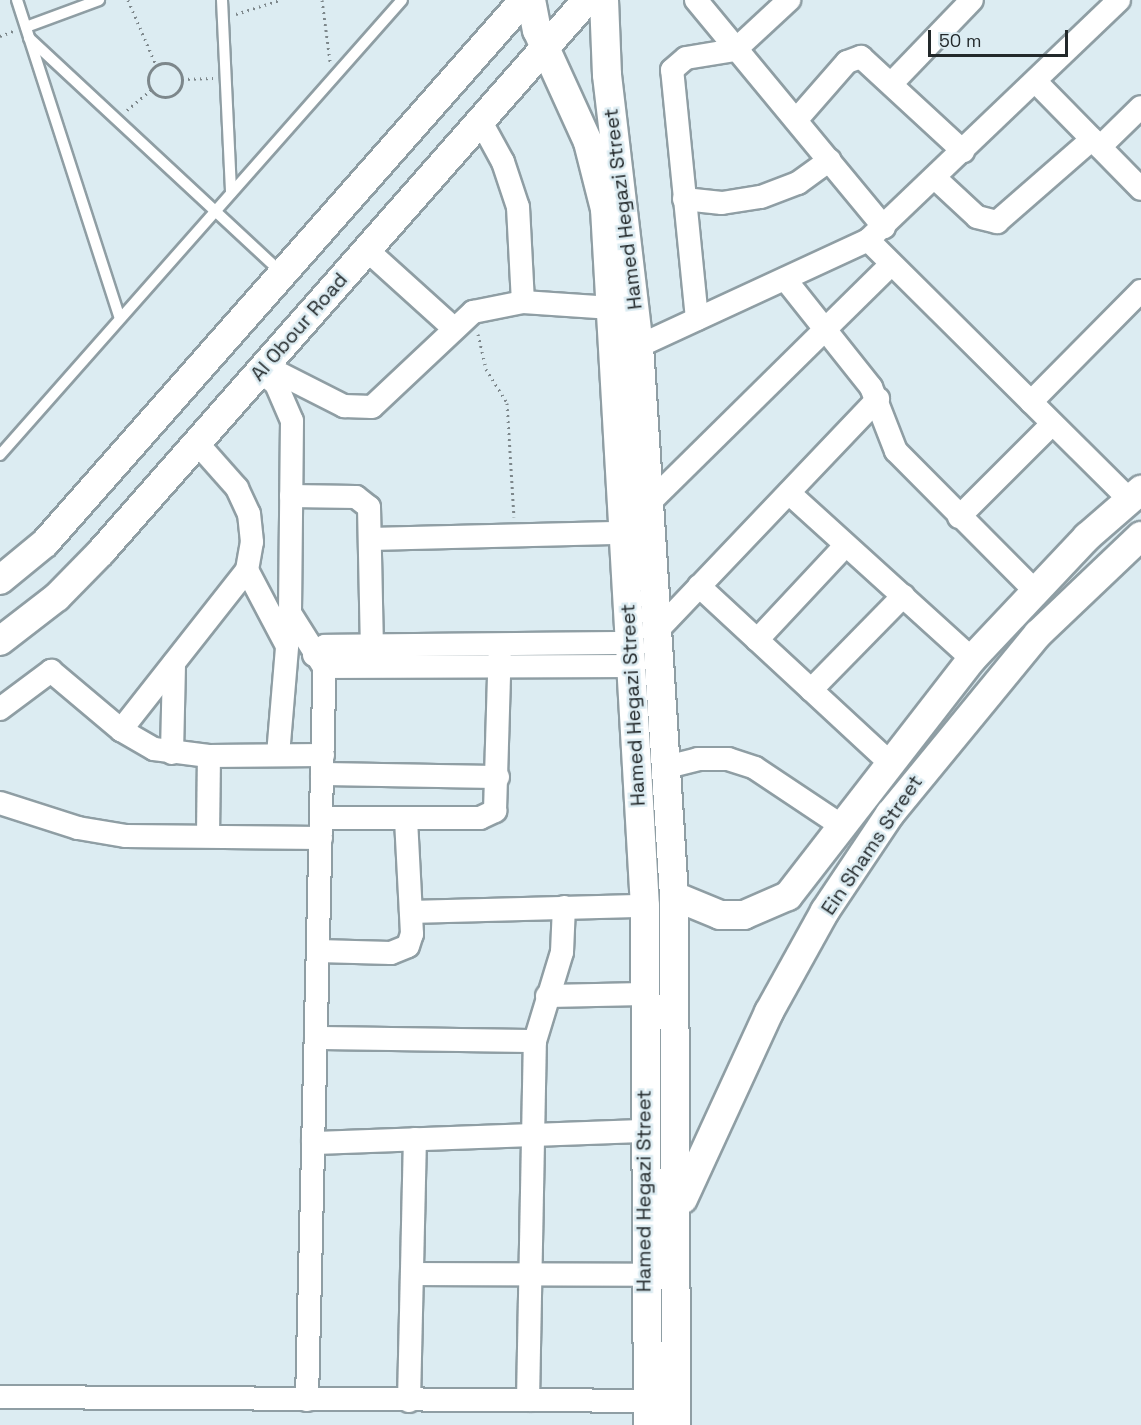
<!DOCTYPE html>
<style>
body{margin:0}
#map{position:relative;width:1141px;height:1425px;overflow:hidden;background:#dcecf2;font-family:"Space Grotesk",sans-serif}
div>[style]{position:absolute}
.path>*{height:3px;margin-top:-1.5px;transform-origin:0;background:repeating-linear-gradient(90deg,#7d878b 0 1.5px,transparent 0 6px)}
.path>.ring{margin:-1.5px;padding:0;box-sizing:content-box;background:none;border:3px solid #7d878b;border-radius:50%}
.roads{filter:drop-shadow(2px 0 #8f9ea4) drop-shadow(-2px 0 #8f9ea4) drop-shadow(0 2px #8f9ea4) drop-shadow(0 -2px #8f9ea4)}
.service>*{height:10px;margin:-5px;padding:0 5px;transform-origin:5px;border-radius:5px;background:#fff}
.minor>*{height:22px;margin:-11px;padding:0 11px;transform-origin:11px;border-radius:11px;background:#fff}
.tertiary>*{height:28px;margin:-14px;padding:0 14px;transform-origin:14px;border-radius:14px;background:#fff}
span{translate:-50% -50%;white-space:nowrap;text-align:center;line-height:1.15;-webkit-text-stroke:5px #dcecf2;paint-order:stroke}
.street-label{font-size:20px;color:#23292b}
.scale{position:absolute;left:928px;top:30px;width:140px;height:27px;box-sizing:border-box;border:3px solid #23292b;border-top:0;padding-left:8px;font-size:18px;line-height:21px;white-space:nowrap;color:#23292b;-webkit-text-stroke:4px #dcecf2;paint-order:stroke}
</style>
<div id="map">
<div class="path">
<i style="left:128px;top:0;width:71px;rotate:66.7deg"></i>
<i style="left:322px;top:0;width:62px;rotate:82.5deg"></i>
<i style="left:236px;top:14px;width:46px;rotate:-17.7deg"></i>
<i style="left:0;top:36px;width:14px;rotate:-21deg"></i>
<i class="ring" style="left:148px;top:63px;width:31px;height:31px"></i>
<i style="left:182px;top:79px;width:31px;rotate:-2deg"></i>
<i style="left:127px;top:110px;width:31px;rotate:-40deg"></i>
<i style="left:478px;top:334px;width:36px;rotate:77deg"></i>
<i style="left:486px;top:369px;width:40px;rotate:58deg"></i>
<i style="left:507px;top:403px;width:114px;rotate:86.5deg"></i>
</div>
<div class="roads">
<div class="service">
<i style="left:17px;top:0;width:334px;rotate:72.1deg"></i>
<i style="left:222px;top:0;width:193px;rotate:87.3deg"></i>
<i style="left:26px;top:27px;width:78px;rotate:-20.3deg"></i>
<i style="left:29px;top:38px;width:345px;rotate:42.9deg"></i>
<i style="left:0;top:455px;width:607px;rotate:-48.54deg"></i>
</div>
<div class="minor">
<i style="left:696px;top:0;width:295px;rotate:50.4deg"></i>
<i style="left:1035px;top:81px;width:151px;rotate:45.5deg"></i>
<i style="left:892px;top:83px;width:115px;rotate:-46.1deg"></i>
<i style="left:798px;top:118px;width:74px;rotate:-48.8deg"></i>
<i style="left:847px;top:62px;width:15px;rotate:-20deg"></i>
<i style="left:861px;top:57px;width:139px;rotate:42.7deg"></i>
<i style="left:480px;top:120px;width:48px;rotate:61.3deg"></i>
<i style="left:503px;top:162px;width:47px;rotate:71.6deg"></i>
<i style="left:518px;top:207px;width:95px;rotate:87deg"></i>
<i style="left:1100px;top:147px;width:57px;rotate:-44.3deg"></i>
<i style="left:935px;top:178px;width:57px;rotate:42.9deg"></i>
<i style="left:977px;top:217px;width:21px;rotate:14deg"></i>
<i style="left:997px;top:222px;width:126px;rotate:-41.1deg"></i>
<i style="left:684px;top:199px;width:38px;rotate:6deg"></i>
<i style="left:722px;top:203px;width:39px;rotate:-9deg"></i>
<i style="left:761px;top:197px;width:40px;rotate:-21deg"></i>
<i style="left:798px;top:183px;width:39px;rotate:-36deg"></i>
<i style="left:868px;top:240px;width:368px;rotate:44.8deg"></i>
<i style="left:367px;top:250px;width:113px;rotate:42.1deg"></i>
<i style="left:785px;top:279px;width:138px;rotate:51.5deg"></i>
<i style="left:871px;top:387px;width:69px;rotate:68.7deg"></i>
<i style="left:896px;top:451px;width:196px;rotate:45.2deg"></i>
<i style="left:697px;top:319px;width:250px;rotate:-95.7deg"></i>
<i style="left:672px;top:70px;width:18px;rotate:-41deg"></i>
<i style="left:686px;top:58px;width:50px;rotate:-9.3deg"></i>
<i style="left:735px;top:50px;width:74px;rotate:-42.8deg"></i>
<i style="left:625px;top:347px;width:14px;rotate:-4deg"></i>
<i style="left:639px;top:346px;width:252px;rotate:-24.8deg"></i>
<i style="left:868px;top:240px;width:347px;rotate:-43.7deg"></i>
<i style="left:265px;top:366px;width:89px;rotate:26.9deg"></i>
<i style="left:344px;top:406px;width:28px;rotate:2deg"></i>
<i style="left:372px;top:407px;width:139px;rotate:-43.2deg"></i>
<i style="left:473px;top:312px;width:51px;rotate:-11.3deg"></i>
<i style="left:523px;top:302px;width:89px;rotate:3.9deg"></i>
<i style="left:260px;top:371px;width:21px;rotate:39deg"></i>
<i style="left:276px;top:384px;width:40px;rotate:66.6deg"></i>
<i style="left:292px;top:421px;width:192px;rotate:90.6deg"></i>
<i style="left:290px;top:613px;width:64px;rotate:57.8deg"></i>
<i style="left:324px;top:667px;width:307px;rotate:-0.2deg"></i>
<i style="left:1031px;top:402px;width:156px;rotate:-45.3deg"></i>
<i style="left:789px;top:493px;width:247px;rotate:42.2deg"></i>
<i style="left:291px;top:496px;width:65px;rotate:0.9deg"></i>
<i style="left:356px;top:497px;width:16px;rotate:38deg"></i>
<i style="left:369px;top:507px;width:138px;rotate:88.8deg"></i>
<i style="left:649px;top:503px;width:340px;rotate:-44.6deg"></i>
<i style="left:959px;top:517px;width:132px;rotate:-45deg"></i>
<i style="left:371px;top:539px;width:252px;rotate:-1.4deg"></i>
<i style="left:247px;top:570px;width:84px;rotate:62.2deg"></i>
<i style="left:699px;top:586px;width:260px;rotate:42.8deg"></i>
<i style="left:654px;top:634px;width:325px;rotate:-46.4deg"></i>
<i style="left:757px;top:640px;width:130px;rotate:-46.9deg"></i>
<i style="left:314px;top:655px;width:14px;rotate:-39deg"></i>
<i style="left:325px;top:646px;width:306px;rotate:-0.6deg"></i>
<i style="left:811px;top:690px;width:132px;rotate:-45.6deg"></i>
<i style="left:0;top:709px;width:64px;rotate:-36.7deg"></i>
<i style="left:51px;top:671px;width:92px;rotate:40.1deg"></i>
<i style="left:121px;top:730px;width:38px;rotate:30deg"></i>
<i style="left:154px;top:749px;width:55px;rotate:7.3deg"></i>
<i style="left:209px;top:756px;width:114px;rotate:-0.5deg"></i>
<i style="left:121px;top:730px;width:204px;rotate:-51.8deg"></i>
<i style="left:247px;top:570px;width:28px;rotate:-80deg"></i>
<i style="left:252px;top:542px;width:28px;rotate:-96deg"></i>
<i style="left:249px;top:514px;width:29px;rotate:-115deg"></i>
<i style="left:237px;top:488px;width:60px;rotate:-131.6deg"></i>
<i style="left:172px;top:753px;width:90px;rotate:-88.7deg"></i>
<i style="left:278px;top:755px;width:143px;rotate:-85.2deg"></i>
<i style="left:663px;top:768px;width:36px;rotate:-14deg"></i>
<i style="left:698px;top:759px;width:30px"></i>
<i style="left:728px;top:759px;width:28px;rotate:18deg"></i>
<i style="left:755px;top:768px;width:105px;rotate:33.7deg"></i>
<i style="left:322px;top:774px;width:176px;rotate:1deg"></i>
<i style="left:0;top:803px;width:82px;rotate:17.8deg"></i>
<i style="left:78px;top:828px;width:49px;rotate:9.5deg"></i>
<i style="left:126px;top:836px;width:195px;rotate:0.6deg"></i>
<i style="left:321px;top:818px;width:159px"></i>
<i style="left:480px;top:818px;width:17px;rotate:-25deg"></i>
<i style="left:495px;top:811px;width:166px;rotate:-88.3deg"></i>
<i style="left:208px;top:836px;width:80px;rotate:-89.3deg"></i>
<i style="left:411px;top:912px;width:234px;rotate:-1.5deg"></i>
<i style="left:318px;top:951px;width:73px;rotate:1.6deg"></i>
<i style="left:391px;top:953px;width:18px;rotate:-22deg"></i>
<i style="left:408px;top:946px;width:13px;rotate:-72deg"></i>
<i style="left:412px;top:934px;width:116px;rotate:-93deg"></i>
<i style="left:547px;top:996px;width:98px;rotate:-1.2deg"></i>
<i style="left:316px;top:1038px;width:219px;rotate:0.8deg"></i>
<i style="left:313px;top:1143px;width:331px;rotate:-2.1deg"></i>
<i style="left:412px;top:1274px;width:231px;rotate:0.2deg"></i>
<i style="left:0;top:1397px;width:665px;rotate:0.34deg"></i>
<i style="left:307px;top:1400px;width:754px;rotate:-88.63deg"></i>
<i style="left:528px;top:1400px;width:359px;rotate:-88.9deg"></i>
<i style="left:535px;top:1041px;width:93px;rotate:-73.1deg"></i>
<i style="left:562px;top:952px;width:45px;rotate:-87.5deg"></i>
<i style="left:409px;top:1401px;width:262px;rotate:-88.7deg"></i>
</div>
<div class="tertiary">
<i style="left:531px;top:0;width:31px;rotate:79deg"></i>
<i style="left:537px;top:30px;width:123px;rotate:65.5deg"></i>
<i style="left:588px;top:142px;width:69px;rotate:75.8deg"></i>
<i style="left:605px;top:209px;width:698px;rotate:86.72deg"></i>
<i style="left:645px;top:906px;width:519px;rotate:89.67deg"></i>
<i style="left:604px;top:0;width:75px;rotate:87.7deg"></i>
<i style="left:607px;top:75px;width:273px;rotate:83.3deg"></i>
<i style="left:639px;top:346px;width:551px;rotate:86.36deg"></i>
<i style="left:674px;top:896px;width:529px;rotate:89.78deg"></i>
<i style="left:0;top:580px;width:58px;rotate:-39.4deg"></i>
<i style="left:45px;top:543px;width:724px;rotate:-48.58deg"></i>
<i style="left:0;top:641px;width:72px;rotate:-37.7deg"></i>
<i style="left:57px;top:597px;width:63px;rotate:-45.6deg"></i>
<i style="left:101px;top:552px;width:735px;rotate:-48.64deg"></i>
<i style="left:674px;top:896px;width:50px;rotate:22.4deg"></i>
<i style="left:720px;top:915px;width:24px"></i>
<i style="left:744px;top:915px;width:48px;rotate:-23.4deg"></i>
<i style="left:788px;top:896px;width:300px;rotate:-52.2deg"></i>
<i style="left:972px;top:659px;width:168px;rotate:-46.7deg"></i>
<i style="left:1087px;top:537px;width:72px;rotate:-41deg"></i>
<i style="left:683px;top:1199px;width:206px;rotate:-65.3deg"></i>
<i style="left:769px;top:1012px;width:115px;rotate:-61deg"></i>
<i style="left:825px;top:911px;width:117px;rotate:-56.2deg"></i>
<i style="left:890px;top:814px;width:233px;rotate:-50.6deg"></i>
<i style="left:1038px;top:634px;width:142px;rotate:-43.6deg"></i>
</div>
</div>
<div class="street-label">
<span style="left:623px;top:209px;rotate:-97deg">Hamed Hegazi Street</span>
<span style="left:299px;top:327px;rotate:-49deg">Al Obour Road</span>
<span style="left:633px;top:705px;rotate:-93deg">Hamed Hegazi Street</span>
<span style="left:872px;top:845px;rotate:-56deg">Ein Shams Street</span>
<span style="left:644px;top:1191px;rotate:-90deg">Hamed Hegazi Street</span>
</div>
<div class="scale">50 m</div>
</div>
